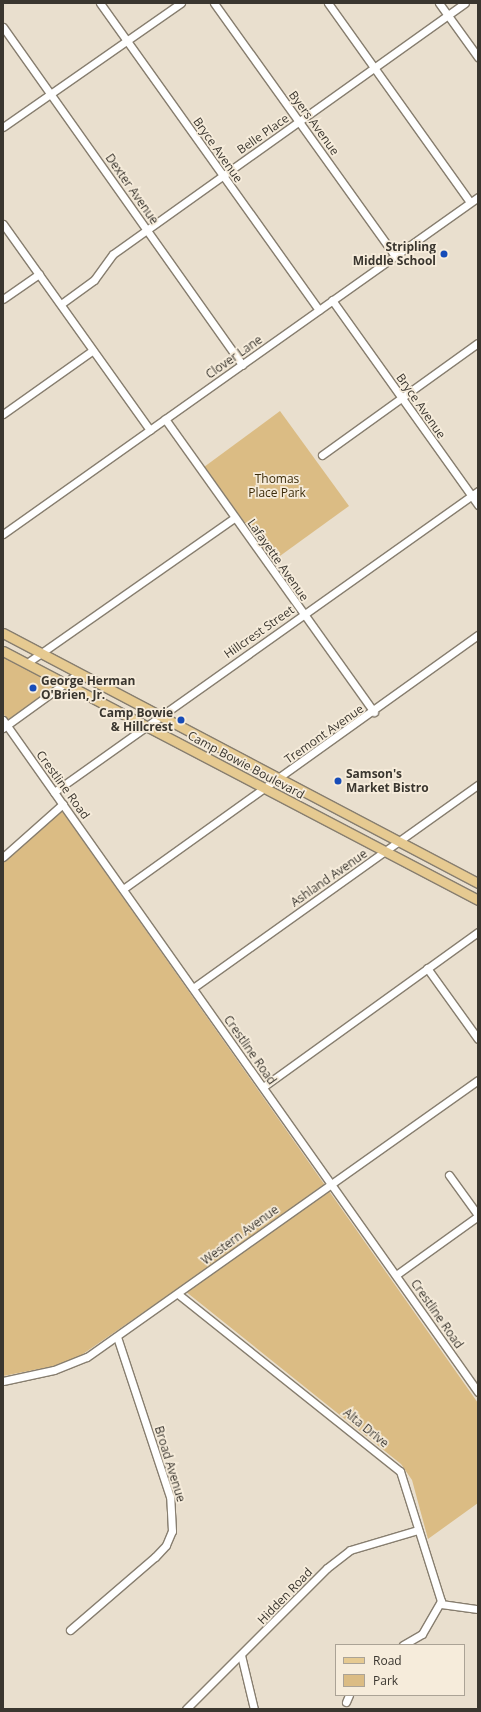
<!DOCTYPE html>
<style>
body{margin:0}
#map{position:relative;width:481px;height:1712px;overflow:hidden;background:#e9dfce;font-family:"Open Sans",sans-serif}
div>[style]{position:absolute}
.green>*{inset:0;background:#dbbc84}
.roads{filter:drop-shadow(1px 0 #877e6f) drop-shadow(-1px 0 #877e6f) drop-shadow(0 1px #877e6f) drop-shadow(0 -1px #877e6f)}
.minor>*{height:7px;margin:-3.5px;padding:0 3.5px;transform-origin:3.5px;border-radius:3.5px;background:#fff}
.major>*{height:9px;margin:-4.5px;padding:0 4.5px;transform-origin:4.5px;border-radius:4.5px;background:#e6ca91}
.dots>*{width:11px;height:11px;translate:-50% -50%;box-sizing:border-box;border:2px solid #f6ecdb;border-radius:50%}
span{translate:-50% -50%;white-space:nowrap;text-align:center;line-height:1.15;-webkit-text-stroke:3.5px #f6ecdb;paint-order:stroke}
.street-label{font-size:12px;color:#3a362f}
.poi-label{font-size:12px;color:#3a362f;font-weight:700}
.right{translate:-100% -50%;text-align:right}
.left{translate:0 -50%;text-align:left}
.park-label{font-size:12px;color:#3d2c09}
.frame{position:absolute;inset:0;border:4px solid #3a362f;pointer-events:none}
.legend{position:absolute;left:335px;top:1644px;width:130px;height:52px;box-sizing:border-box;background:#f6ecdb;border:1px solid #aba396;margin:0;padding:5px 7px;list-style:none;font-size:12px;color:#3a362f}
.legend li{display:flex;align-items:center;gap:8px;height:20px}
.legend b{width:20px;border:1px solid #aba396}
</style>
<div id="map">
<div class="green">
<i style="clip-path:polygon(280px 411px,349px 506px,273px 561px,204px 467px)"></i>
<i style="clip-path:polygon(3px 656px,58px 685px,8px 720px,3px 713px)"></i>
<i style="clip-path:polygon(62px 811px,478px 1403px,478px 1503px,428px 1539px,412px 1480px,401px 1464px,180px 1287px,80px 1356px,54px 1366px,3px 1376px,3px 863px)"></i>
</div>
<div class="roads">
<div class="minor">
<i style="left:100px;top:3px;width:377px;rotate:54.5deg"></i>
<i style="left:214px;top:3px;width:311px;rotate:54.4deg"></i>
<i style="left:328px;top:3px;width:244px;rotate:54.5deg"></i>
<i style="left:439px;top:3px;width:67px;rotate:54.2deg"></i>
<i style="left:3px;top:27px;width:414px;rotate:54.7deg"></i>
<i style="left:3px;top:127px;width:217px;rotate:-34.9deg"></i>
<i style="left:3px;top:224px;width:253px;rotate:54.5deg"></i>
<i style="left:3px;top:299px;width:44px;rotate:-34.8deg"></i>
<i style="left:332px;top:300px;width:252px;rotate:54.5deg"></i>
<i style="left:61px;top:304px;width:41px;rotate:-36deg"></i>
<i style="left:94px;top:280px;width:32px;rotate:-54deg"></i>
<i style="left:113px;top:254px;width:432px;rotate:-35.5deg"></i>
<i style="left:3px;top:414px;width:110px;rotate:-35.4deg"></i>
<i style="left:165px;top:419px;width:360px;rotate:54.5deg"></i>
<i style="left:322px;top:455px;width:192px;rotate:-35.7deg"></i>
<i style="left:3px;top:534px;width:582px;rotate:-35.35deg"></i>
<i style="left:27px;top:663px;width:253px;rotate:-35deg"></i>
<i style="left:3px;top:720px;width:823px;rotate:54.75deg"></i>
<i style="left:3px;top:728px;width:94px;rotate:-35.9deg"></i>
<i style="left:54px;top:792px;width:520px;rotate:-35.37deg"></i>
<i style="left:3px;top:857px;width:80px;rotate:-41.5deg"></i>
<i style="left:123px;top:889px;width:437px;rotate:-35.6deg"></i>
<i style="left:427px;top:968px;width:87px;rotate:54.3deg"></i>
<i style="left:193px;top:988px;width:350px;rotate:-35.5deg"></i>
<i style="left:263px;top:1087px;width:265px;rotate:-35.8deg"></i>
<i style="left:449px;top:1175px;width:49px;rotate:54.1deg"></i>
<i style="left:396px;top:1275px;width:101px;rotate:-35.7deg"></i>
<i style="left:178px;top:1294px;width:284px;rotate:38.6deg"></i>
<i style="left:400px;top:1471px;width:136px;rotate:72.5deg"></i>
<i style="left:441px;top:1601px;width:38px;rotate:120deg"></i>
<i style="left:422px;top:1634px;width:22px;rotate:150deg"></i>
<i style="left:3px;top:1381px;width:52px;rotate:-12.2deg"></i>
<i style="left:54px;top:1370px;width:35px;rotate:-22deg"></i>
<i style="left:87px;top:1357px;width:479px;rotate:-35.3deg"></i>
<i style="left:441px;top:1604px;width:37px;rotate:8deg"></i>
<i style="left:70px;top:1630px;width:112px;rotate:-40.7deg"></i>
<i style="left:155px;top:1557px;width:16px;rotate:-47deg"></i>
<i style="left:166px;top:1545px;width:15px;rotate:-67deg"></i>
<i style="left:172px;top:1531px;width:34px;rotate:-93deg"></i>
<i style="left:170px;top:1497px;width:169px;rotate:-108.3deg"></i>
<i style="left:241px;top:1655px;width:56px;rotate:76.5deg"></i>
<i style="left:346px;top:1702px;width:8px;rotate:-67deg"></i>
<i style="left:186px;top:1709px;width:199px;rotate:-45deg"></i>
<i style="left:327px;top:1568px;width:29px;rotate:-38deg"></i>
<i style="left:350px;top:1550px;width:71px;rotate:-16.4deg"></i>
</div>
<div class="major">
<i style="left:3px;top:633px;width:537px;rotate:27.76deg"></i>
<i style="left:3px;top:651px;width:536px;rotate:27.66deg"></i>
</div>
</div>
<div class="dots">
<i style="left:444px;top:254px;background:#174cb8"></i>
<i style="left:33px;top:688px;background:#174cb8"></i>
<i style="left:181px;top:720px;background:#174cb8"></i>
<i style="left:338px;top:781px;background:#174cb8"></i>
</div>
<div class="street-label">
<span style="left:314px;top:123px;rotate:54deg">Byers Avenue</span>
<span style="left:263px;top:134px;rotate:-35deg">Belle Place</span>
<span style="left:218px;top:150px;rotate:55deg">Bryce Avenue</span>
<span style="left:132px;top:189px;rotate:55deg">Dexter Avenue</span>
<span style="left:234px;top:357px;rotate:-35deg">Clover Lane</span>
<span style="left:421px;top:406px;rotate:55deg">Bryce Avenue</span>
<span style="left:278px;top:560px;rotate:55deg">Lafayette Avenue</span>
<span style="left:259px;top:632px;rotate:-35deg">Hillcrest Street</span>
<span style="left:324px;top:734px;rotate:-35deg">Tremont Avenue</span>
<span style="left:246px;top:765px;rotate:28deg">Camp Bowie Boulevard</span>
<span style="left:63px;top:785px;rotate:54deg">Crestline Road</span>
<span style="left:329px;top:878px;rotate:-35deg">Ashland Avenue</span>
<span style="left:250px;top:1050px;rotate:55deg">Crestline Road</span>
<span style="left:240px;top:1235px;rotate:-36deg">Western Avenue</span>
<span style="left:437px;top:1314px;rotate:55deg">Crestline Road</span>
<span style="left:366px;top:1428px;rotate:39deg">Alta Drive</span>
<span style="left:170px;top:1464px;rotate:73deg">Broad Avenue</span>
<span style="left:285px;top:1596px;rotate:-46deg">Hidden Road</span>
</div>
<div class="poi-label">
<span class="right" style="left:436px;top:254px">Stripling<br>Middle School</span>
<span class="left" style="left:41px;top:688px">George Herman<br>O'Brien, Jr.</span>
<span class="right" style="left:173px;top:720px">Camp Bowie<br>&amp; Hillcrest</span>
<span class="left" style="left:346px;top:781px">Samson's<br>Market Bistro</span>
</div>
<div class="park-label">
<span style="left:277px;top:486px">Thomas<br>Place Park</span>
</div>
<div class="frame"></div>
<ul class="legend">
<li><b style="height:5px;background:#e6ca91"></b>Road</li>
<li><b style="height:11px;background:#dbbc84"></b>Park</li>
</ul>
</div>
